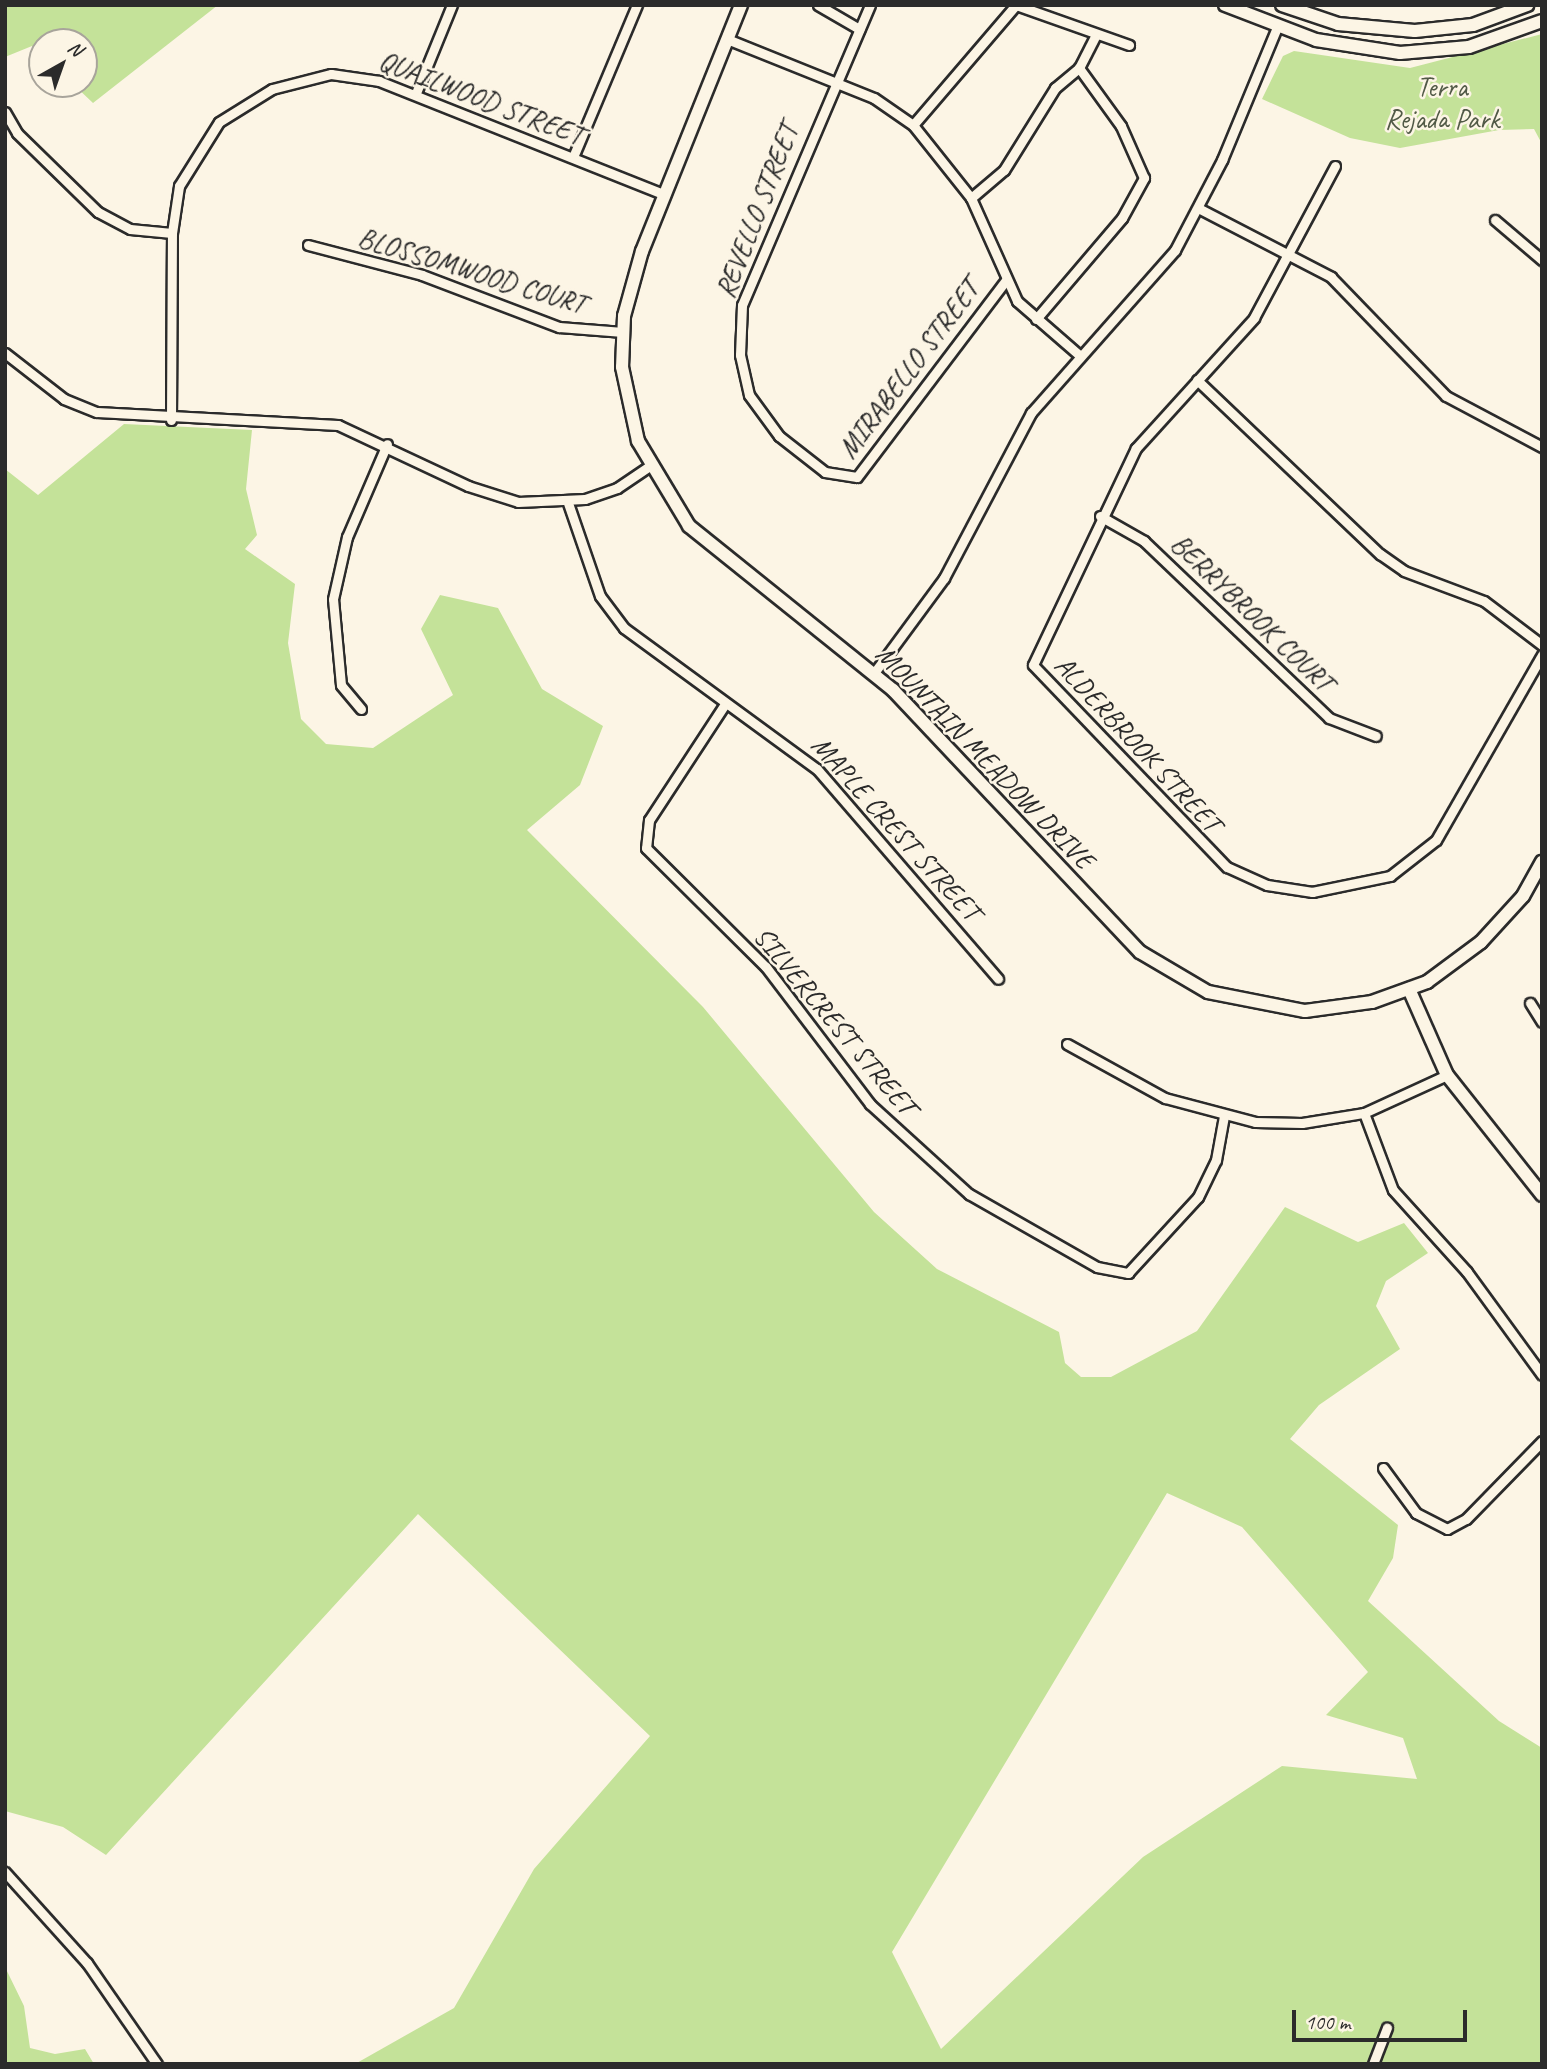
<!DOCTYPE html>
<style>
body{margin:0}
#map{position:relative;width:1547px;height:2069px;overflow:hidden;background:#fcf5e5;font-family:Caveat,sans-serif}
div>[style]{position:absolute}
.green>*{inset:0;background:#c4e299}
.roads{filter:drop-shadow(2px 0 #2b2b2b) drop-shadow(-2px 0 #2b2b2b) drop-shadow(0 2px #2b2b2b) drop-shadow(0 -2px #2b2b2b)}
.street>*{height:9px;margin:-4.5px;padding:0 4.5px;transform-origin:4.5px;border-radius:4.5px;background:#fcf5e5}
.secondary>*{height:12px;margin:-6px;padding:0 6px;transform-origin:6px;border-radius:6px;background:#fcf5e5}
span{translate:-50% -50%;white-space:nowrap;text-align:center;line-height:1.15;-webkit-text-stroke:5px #fcf5e5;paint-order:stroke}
.park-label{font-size:28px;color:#515946}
.street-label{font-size:28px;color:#2b2b2b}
.frame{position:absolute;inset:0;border:7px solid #2b2b2b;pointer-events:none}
.north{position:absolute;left:28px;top:28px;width:70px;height:70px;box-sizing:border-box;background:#fcf5e5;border:2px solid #a8a49b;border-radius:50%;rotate:40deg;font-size:19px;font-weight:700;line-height:28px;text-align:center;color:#2b2b2b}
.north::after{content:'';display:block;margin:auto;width:24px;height:32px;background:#2b2b2b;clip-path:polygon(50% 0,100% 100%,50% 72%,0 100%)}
.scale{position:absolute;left:1292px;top:2010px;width:175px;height:32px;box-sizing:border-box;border:4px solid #2b2b2b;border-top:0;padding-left:9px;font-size:21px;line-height:24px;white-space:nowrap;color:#2b2b2b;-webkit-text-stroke:5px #fcf5e5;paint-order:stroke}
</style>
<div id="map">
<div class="green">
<i style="clip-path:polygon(5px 5px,218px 5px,93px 103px,73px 84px,84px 84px,84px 42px,42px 42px,42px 55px,32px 46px,5px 57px)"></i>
<i style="clip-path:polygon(1542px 34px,1542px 144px,1534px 129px,1499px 130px,1400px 148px,1350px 138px,1262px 99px,1283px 56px,1294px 51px,1410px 68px)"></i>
<i style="clip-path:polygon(evenodd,124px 424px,252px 430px,246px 489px,257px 535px,245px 549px,295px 584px,288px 643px,301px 719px,326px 744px,373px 748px,453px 695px,421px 629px,440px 595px,498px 608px,542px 689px,603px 726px,580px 785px,527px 830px,703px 1007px,874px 1212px,937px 1269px,1059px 1332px,1065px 1363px,1081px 1377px,1111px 1377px,1197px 1331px,1285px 1207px,1358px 1242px,1404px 1223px,1428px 1253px,1386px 1281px,1376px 1306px,1400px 1349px,1319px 1405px,1290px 1439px,1398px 1525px,1393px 1558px,1368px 1601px,1499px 1721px,1542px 1748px,1542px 2064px,355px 2064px,454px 2008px,534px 1869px,650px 1736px,418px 1514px,106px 1855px,63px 1827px,5px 1811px,5px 469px,38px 495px,124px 424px,1167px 1493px,1242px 1527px,1368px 1672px,1326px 1715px,1403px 1738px,1417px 1779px,1282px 1766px,1143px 1857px,941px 2049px,892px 1952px,1167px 1493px)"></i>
<i style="clip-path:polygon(5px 1967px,24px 2006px,30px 2048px,55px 2054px,85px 2049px,94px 2064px,5px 2064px)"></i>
</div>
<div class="roads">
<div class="street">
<i style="left:818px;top:5px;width:48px;rotate:30.3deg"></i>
<i style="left:870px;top:5px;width:326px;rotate:113.1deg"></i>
<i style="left:742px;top:305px;width:50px;rotate:92.3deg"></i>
<i style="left:740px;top:355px;width:41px;rotate:77.3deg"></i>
<i style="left:749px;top:395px;width:51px;rotate:53.8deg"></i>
<i style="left:779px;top:436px;width:58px;rotate:38deg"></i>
<i style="left:825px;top:472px;width:32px;rotate:9deg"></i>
<i style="left:857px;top:477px;width:246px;rotate:-52.9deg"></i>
<i style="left:1016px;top:5px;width:120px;rotate:19.5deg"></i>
<i style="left:727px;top:39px;width:158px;rotate:21.9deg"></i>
<i style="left:874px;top:98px;width:47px;rotate:34.7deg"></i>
<i style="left:913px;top:125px;width:93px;rotate:51.5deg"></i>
<i style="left:971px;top:198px;width:113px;rotate:65.9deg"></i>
<i style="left:1017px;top:301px;width:81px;rotate:41deg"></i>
<i style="left:1079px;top:68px;width:38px;rotate:-63deg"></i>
<i style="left:416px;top:93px;width:95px;rotate:-67.8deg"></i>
<i style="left:5px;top:112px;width:24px;rotate:60deg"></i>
<i style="left:17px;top:133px;width:113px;rotate:44.3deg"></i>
<i style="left:98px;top:212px;width:36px;rotate:28deg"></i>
<i style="left:130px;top:229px;width:42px;rotate:5.4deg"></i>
<i style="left:913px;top:125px;width:158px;rotate:-49.4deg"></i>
<i style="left:573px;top:157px;width:165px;rotate:-67.2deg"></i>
<i style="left:1335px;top:166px;width:172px;rotate:118.1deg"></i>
<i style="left:1254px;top:318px;width:176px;rotate:132.2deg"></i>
<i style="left:1136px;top:448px;width:240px;rotate:115.4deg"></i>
<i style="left:1033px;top:665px;width:280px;rotate:46.2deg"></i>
<i style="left:1227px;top:867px;width:44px;rotate:24.2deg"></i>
<i style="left:1267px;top:885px;width:46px;rotate:8.8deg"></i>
<i style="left:1312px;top:892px;width:80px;rotate:-11.6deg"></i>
<i style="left:1390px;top:876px;width:58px;rotate:-38deg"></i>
<i style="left:1436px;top:840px;width:213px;rotate:-60.2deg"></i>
<i style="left:971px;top:198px;width:43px;rotate:-40.3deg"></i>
<i style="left:1004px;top:170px;width:97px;rotate:-58.1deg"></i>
<i style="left:1055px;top:88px;width:31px;rotate:-40deg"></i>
<i style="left:1200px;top:209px;width:148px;rotate:27.4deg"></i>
<i style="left:1331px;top:277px;width:165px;rotate:46deg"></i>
<i style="left:1446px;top:396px;width:109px;rotate:28deg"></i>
<i style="left:1495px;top:220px;width:62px;rotate:40.4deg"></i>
<i style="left:308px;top:245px;width:118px;rotate:14.7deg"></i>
<i style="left:422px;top:275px;width:147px;rotate:20.8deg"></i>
<i style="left:559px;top:327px;width:64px;rotate:4.5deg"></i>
<i style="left:1036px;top:319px;width:133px;rotate:-49.6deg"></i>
<i style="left:1122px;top:218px;width:46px;rotate:-61.2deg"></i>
<i style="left:1144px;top:178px;width:57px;rotate:-113.9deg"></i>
<i style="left:1121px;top:126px;width:72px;rotate:-125.9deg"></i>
<i style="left:5px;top:353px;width:75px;rotate:37.9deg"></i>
<i style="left:64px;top:399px;width:35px;rotate:22deg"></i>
<i style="left:97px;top:412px;width:241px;rotate:3.1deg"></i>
<i style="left:338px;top:425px;width:144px;rotate:25.1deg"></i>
<i style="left:468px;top:486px;width:52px;rotate:17.7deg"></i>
<i style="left:518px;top:502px;width:67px;rotate:-2.6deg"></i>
<i style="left:585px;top:499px;width:34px;rotate:-19deg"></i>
<i style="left:617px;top:488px;width:37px;rotate:-34deg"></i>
<i style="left:1197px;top:380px;width:253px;rotate:43.6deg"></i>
<i style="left:1380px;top:554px;width:29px;rotate:35deg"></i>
<i style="left:1404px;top:571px;width:85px;rotate:20.6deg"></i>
<i style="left:1484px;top:601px;width:73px;rotate:37.2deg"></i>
<i style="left:171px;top:420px;width:187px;rotate:-89.7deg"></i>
<i style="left:172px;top:233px;width:48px;rotate:-81.5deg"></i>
<i style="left:179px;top:186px;width:75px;rotate:-58deg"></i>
<i style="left:219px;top:122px;width:62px;rotate:-31.9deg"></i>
<i style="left:272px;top:89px;width:61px;rotate:-14.3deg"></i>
<i style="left:331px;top:74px;width:49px;rotate:8.3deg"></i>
<i style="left:379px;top:81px;width:308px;rotate:21.7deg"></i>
<i style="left:568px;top:503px;width:98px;rotate:71deg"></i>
<i style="left:600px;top:596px;width:40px;rotate:53deg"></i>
<i style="left:624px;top:628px;width:239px;rotate:36.2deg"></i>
<i style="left:817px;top:769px;width:277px;rotate:49.2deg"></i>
<i style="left:1100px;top:516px;width:51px;rotate:29.6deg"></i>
<i style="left:1144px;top:541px;width:256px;rotate:43.7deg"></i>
<i style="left:1329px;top:718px;width:50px;rotate:21deg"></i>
<i style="left:874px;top:673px;width:118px;rotate:-53.6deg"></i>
<i style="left:944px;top:578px;width:187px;rotate:-62.2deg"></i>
<i style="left:1031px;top:413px;width:217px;rotate:-48.5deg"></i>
<i style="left:1175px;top:250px;width:102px;rotate:-62.4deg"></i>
<i style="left:1222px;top:160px;width:144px;rotate:-67.5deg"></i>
<i style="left:725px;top:704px;width:139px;rotate:123.2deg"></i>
<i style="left:649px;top:820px;width:28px;rotate:96deg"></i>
<i style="left:646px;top:848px;width:169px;rotate:44.8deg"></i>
<i style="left:766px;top:967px;width:172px;rotate:52.8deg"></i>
<i style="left:870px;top:1104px;width:134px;rotate:42.3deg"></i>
<i style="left:969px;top:1194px;width:147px;rotate:29.7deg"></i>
<i style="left:1097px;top:1267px;width:32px;rotate:11deg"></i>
<i style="left:1128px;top:1273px;width:103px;rotate:-47.4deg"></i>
<i style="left:1198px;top:1197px;width:41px;rotate:-64.1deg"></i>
<i style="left:1216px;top:1160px;width:45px;rotate:-79.7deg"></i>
<i style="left:361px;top:709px;width:31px;rotate:-130deg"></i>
<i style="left:341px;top:685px;width:86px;rotate:-95.3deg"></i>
<i style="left:333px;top:599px;width:64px;rotate:-77.3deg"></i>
<i style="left:347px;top:537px;width:101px;rotate:-66.7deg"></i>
<i style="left:1530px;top:1003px;width:22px;rotate:58deg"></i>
<i style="left:1067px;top:1044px;width:112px;rotate:28.9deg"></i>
<i style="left:1165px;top:1098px;width:93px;rotate:14.9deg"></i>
<i style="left:1255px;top:1122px;width:47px;rotate:1.2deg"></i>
<i style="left:1302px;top:1123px;width:63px;rotate:-9.2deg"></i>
<i style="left:1364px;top:1113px;width:91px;rotate:-24.6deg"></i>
<i style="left:1364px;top:1113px;width:82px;rotate:69.4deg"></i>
<i style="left:1393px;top:1190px;width:110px;rotate:47.9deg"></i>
<i style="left:1467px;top:1272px;width:127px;rotate:53.9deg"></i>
<i style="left:1383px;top:1468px;width:56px;rotate:53.7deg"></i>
<i style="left:1416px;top:1513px;width:35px;rotate:27deg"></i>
<i style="left:1447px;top:1529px;width:21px;rotate:-28deg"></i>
<i style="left:1466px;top:1519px;width:109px;rotate:-45.7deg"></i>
<i style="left:5px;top:1872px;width:122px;rotate:48deg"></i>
<i style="left:87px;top:1963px;width:123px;rotate:55.3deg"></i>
<i style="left:1373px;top:2064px;width:39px;rotate:-69deg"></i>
</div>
<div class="secondary">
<i style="left:741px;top:5px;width:265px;rotate:111.9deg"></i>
<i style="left:642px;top:251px;width:67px;rotate:105.5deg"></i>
<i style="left:624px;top:316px;width:51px;rotate:92.2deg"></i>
<i style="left:622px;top:367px;width:76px;rotate:77.8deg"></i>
<i style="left:638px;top:441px;width:99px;rotate:59deg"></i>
<i style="left:689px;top:526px;width:262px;rotate:38.8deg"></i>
<i style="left:893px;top:690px;width:360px;rotate:46.7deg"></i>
<i style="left:1140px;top:952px;width:79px;rotate:30.5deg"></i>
<i style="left:1208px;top:992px;width:99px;rotate:11.1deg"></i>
<i style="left:1305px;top:1011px;width:68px;rotate:-7.7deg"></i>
<i style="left:1372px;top:1002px;width:59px;rotate:-20deg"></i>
<i style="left:1427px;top:982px;width:67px;rotate:-36.5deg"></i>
<i style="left:1481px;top:942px;width:62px;rotate:-47.6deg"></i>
<i style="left:1523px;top:896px;width:39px;rotate:-61deg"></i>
<i style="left:1225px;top:5px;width:97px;rotate:21deg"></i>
<i style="left:1316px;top:40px;width:85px;rotate:8.8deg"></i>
<i style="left:1400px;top:53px;width:69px;rotate:-5deg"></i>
<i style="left:1469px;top:47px;width:77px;rotate:-19.6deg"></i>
<i style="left:1282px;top:5px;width:59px;rotate:18.7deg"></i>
<i style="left:1338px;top:24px;width:77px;rotate:5.2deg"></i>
<i style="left:1415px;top:31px;width:58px;rotate:-5.9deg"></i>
<i style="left:1473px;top:25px;width:58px;rotate:-20.3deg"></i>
<i style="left:1409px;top:989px;width:94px;rotate:66.2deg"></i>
<i style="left:1447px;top:1075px;width:153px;rotate:51.6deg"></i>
</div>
</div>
<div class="park-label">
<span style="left:1442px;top:103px">Terra<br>Rejada Park</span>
</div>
<div class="street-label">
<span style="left:481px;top:98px;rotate:21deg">QUAILWOOD STREET</span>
<span style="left:757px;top:211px;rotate:-69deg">REVELLO STREET</span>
<span style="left:472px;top:271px;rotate:17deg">BLOSSOMWOOD COURT</span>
<span style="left:909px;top:369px;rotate:-53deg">MIRABELLO STREET</span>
<span style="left:1252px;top:613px;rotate:44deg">BERRYBROOK COURT</span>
<span style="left:1138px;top:744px;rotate:47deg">ALDERBROOK STREET</span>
<span style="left:985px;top:757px;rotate:46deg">MOUNTAIN MEADOW DRIVE</span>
<span style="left:896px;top:828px;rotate:48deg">MAPLE CREST STREET</span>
<span style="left:835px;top:1021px;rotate:50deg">SILVERCREST STREET</span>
</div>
<div class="frame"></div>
<div class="north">N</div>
<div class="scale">100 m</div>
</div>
